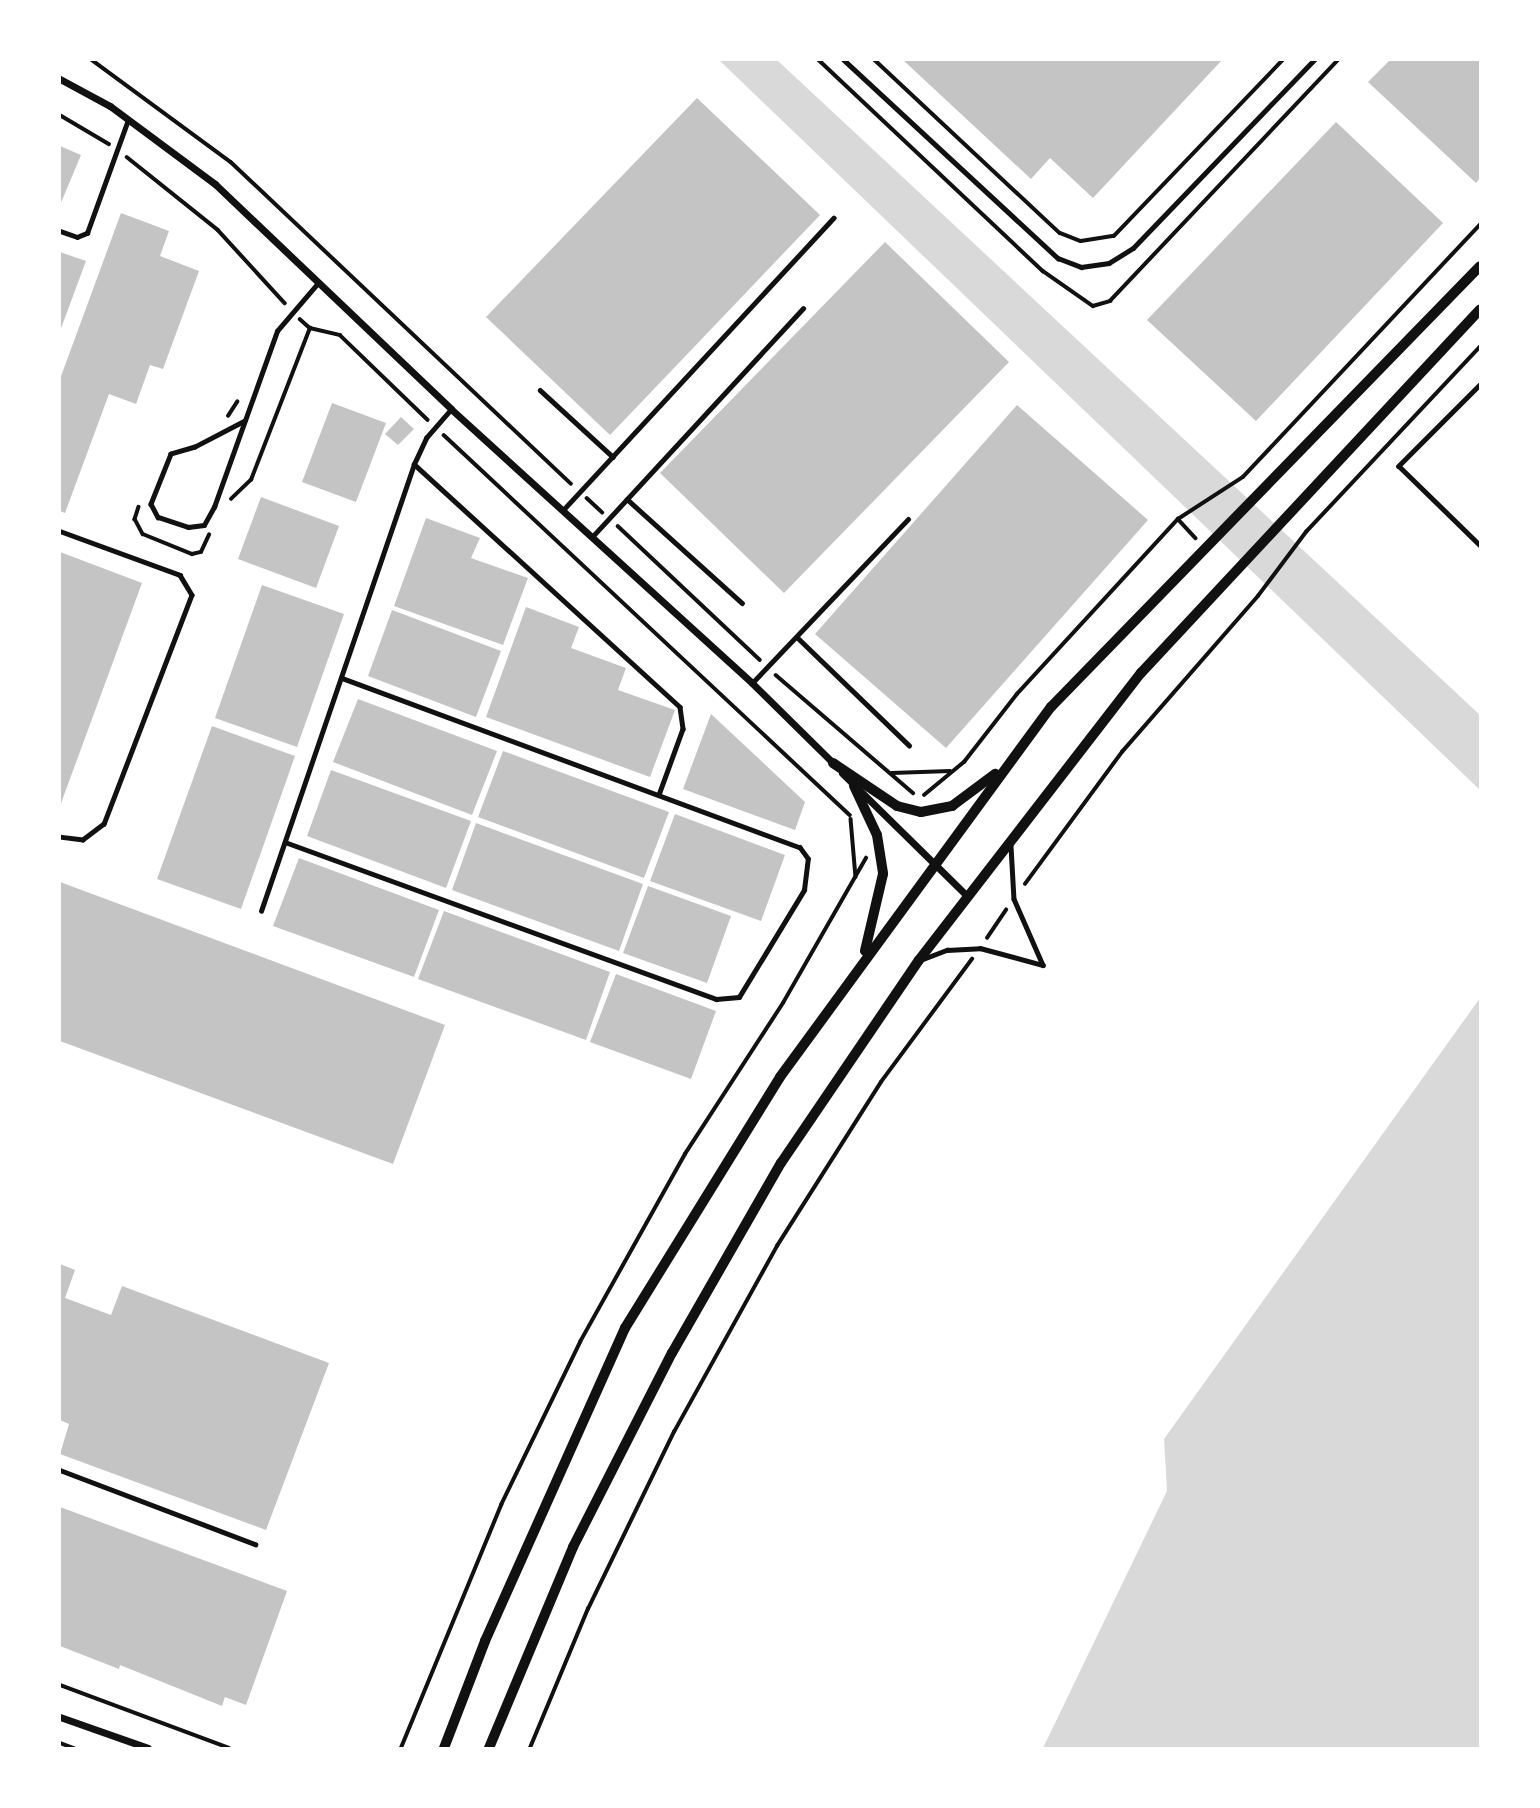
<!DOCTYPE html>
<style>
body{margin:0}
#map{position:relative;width:1540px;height:1808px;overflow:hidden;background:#fff;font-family:Overpass,sans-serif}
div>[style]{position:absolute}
.water>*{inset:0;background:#d9d9d9}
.building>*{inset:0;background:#c4c4c4}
.path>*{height:3.5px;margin:-1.75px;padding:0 1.75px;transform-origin:1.75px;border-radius:1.75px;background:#111}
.service>*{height:4.5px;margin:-2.25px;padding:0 2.25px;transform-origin:2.25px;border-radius:2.25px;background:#111}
.minor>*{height:7px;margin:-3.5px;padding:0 3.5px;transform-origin:3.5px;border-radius:3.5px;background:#111}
.tertiary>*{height:10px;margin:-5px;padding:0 5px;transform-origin:5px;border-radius:5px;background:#111}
span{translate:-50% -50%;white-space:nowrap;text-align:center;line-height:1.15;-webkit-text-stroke:5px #fff;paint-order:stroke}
.frame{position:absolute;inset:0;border:61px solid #fff;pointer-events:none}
</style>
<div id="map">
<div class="water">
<i style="clip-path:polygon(719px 60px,777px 60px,1480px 715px,1480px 790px)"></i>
<i style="clip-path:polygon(1480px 998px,1480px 1748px,1043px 1748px,1167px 1491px,1164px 1439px)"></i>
</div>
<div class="building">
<i style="clip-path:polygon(903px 60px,1222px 60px,1093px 198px,1050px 158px,1031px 179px)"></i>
<i style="clip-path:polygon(1390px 60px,1480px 60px,1480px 178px,1476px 183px,1368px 82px)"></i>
<i style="clip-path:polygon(697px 98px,820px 215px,610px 435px,486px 317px)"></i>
<i style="clip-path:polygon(1336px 122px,1443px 223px,1256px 421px,1147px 320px)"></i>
<i style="clip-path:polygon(60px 146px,81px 155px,60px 205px)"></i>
<i style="clip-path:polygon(121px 213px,169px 231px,160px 256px,199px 271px,163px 369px,150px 365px,136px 404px,109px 394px,65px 513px,60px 511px,60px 379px)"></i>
<i style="clip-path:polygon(885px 242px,1009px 362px,784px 593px,660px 473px)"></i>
<i style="clip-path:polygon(60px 252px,86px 261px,60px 331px)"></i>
<i style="clip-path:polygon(332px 403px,386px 423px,356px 502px,302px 482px)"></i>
<i style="clip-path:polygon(1017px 405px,1148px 520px,946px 748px,815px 634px)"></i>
<i style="clip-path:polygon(401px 417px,414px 429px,398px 445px,385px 434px)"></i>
<i style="clip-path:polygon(261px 497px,339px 526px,316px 588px,238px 559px)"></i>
<i style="clip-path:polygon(426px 518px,480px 538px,471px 558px,528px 578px,503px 645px,394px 606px)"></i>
<i style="clip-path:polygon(60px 552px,142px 583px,60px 806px)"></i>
<i style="clip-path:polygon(262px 585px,344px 614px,297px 747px,215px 718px)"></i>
<i style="clip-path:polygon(526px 607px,579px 627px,571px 648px,626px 668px,618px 690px,675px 710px,650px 777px,486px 717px)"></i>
<i style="clip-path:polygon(392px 610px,501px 651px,476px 717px,368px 676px)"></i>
<i style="clip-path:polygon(358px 699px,497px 751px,472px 815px,333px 762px)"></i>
<i style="clip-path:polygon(711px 714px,805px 802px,795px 830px,683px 789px)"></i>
<i style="clip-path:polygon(212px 726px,295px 756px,241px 909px,157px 879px)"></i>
<i style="clip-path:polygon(503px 751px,669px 812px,644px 878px,478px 817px)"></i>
<i style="clip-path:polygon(331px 770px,471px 821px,446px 888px,307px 836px)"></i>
<i style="clip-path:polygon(675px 814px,785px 855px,761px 921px,650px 881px)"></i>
<i style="clip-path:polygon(476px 823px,643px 884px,619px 951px,452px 890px)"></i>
<i style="clip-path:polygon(299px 858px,439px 910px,414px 977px,273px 926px)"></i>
<i style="clip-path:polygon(60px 882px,445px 1025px,393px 1164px,60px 1041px)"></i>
<i style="clip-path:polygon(648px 886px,731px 916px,707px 983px,623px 953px)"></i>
<i style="clip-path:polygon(444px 911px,610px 972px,586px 1040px,418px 979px)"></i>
<i style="clip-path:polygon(616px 974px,716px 1011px,691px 1079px,590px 1042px)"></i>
<i style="clip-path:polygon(60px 1264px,75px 1270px,65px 1298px,111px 1315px,122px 1286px,329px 1363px,266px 1530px,60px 1454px,69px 1424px,60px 1420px)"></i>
<i style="clip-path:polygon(60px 1507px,287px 1591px,246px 1705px,225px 1697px,222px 1706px,120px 1665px,119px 1669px,60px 1646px)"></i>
</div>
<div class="path">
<i style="left:92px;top:60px;width:172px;rotate:36.3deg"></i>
<i style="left:231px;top:162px;width:468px;rotate:43.4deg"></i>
<i style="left:819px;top:60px;width:308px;rotate:43.3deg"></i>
<i style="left:1043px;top:271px;width:61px;rotate:35deg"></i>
<i style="left:1093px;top:306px;width:18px;rotate:-16deg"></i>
<i style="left:1110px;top:301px;width:332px;rotate:-46.6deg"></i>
<i style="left:875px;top:60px;width:253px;rotate:43.1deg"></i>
<i style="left:1060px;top:233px;width:22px;rotate:21deg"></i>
<i style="left:1081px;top:241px;width:33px;rotate:-9deg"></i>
<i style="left:1114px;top:236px;width:244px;rotate:-46.2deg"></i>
<i style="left:60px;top:115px;width:57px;rotate:30.6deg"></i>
<i style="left:127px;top:157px;width:117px;rotate:38.7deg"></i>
<i style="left:218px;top:230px;width:99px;rotate:47.5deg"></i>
<i style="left:300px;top:319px;width:13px;rotate:42deg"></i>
<i style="left:310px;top:328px;width:31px;rotate:13deg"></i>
<i style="left:340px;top:335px;width:122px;rotate:44deg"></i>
<i style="left:228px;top:416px;width:17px;rotate:-57deg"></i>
<i style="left:444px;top:435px;width:556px;rotate:43.11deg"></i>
<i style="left:587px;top:498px;width:21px;rotate:43deg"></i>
<i style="left:231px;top:499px;width:28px;rotate:-44deg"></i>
<i style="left:251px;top:480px;width:163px;rotate:-68.8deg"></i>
<i style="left:139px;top:507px;width:13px;rotate:108deg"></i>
<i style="left:135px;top:519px;width:17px;rotate:62deg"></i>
<i style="left:143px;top:534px;width:53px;rotate:22.2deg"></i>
<i style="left:192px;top:554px;width:9px;rotate:-13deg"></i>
<i style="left:201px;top:552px;width:19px;rotate:-65deg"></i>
<i style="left:1178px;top:519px;width:26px;rotate:47deg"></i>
<i style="left:618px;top:526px;width:195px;rotate:43.3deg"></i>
<i style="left:776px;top:675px;width:181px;rotate:40.7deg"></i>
<i style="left:892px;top:773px;width:58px;rotate:-2deg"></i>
<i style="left:924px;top:795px;width:52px;rotate:-39.5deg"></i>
<i style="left:964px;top:762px;width:86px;rotate:-52.1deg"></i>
<i style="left:1017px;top:694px;width:238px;rotate:-47.4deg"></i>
<i style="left:1178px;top:519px;width:77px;rotate:-32.9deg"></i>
<i style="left:1243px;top:477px;width:346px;rotate:-46.8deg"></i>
<i style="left:851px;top:819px;width:58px;rotate:85.1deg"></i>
<i style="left:1025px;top:884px;width:164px;rotate:-53.7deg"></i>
<i style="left:1122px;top:752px;width:207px;rotate:-48.9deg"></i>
<i style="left:1258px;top:596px;width:80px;rotate:-53.1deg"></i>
<i style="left:1306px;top:532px;width:254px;rotate:-46.8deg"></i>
<i style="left:987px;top:938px;width:34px;rotate:-56deg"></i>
<i style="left:60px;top:1685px;width:180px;rotate:20.4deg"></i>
<i style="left:60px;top:1743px;width:15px;rotate:20deg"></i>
<i style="left:401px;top:1748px;width:263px;rotate:-67.6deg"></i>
<i style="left:501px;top:1505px;width:181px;rotate:-64.1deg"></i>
<i style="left:580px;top:1342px;width:215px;rotate:-60.8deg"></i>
<i style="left:685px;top:1154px;width:180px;rotate:-57deg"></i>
<i style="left:783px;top:1003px;width:167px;rotate:-60.2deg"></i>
<i style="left:530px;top:1748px;width:151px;rotate:-67.4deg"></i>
<i style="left:588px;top:1609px;width:197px;rotate:-64.1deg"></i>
<i style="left:674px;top:1432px;width:213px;rotate:-61deg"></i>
<i style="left:777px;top:1246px;width:194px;rotate:-57.6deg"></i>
<i style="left:881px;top:1082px;width:153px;rotate:-53.5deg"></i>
</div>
<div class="service">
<i style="left:844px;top:60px;width:292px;rotate:42.8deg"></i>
<i style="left:1058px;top:258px;width:25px;rotate:21deg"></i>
<i style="left:1081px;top:267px;width:28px;rotate:-8deg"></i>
<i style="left:1109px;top:263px;width:28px;rotate:-32deg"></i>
<i style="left:1133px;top:248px;width:261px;rotate:-46.1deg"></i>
<i style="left:60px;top:231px;width:18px;rotate:19deg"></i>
<i style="left:77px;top:237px;width:11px;rotate:-22deg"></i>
<i style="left:87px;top:233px;width:120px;rotate:-70.1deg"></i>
<i style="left:1480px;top:385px;width:115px;rotate:135deg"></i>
<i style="left:1399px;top:466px;width:113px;rotate:44.3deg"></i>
<i style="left:540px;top:390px;width:99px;rotate:42.5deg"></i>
<i style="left:245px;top:421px;width:56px;rotate:152.5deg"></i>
<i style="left:195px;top:447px;width:25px;rotate:164deg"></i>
<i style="left:171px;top:454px;width:54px;rotate:111.8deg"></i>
<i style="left:151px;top:504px;width:15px;rotate:62deg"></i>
<i style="left:158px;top:517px;width:32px;rotate:18deg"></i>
<i style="left:188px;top:527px;width:16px;rotate:-7deg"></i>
<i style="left:204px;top:525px;width:21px;rotate:-61deg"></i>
<i style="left:214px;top:507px;width:187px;rotate:-70.3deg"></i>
<i style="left:277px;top:331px;width:63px;rotate:-49.5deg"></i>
<i style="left:414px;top:464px;width:360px;rotate:42.4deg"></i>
<i style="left:680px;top:707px;width:22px;rotate:82deg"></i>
<i style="left:683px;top:729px;width:70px;rotate:110deg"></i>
<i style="left:627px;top:499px;width:155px;rotate:42.1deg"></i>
<i style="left:563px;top:510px;width:398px;rotate:-47.2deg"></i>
<i style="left:60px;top:531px;width:128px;rotate:20.1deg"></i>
<i style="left:180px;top:575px;width:23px;rotate:59deg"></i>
<i style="left:192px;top:595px;width:245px;rotate:111deg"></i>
<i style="left:104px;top:824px;width:26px;rotate:143deg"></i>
<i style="left:83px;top:840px;width:23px;rotate:-173deg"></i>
<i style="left:592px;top:537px;width:311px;rotate:-47.3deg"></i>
<i style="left:797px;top:637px;width:156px;rotate:44deg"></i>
<i style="left:752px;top:683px;width:226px;rotate:-46.4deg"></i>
<i style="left:285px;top:842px;width:459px;rotate:20deg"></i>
<i style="left:716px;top:999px;width:23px;rotate:-5deg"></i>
<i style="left:739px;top:997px;width:125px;rotate:-58.7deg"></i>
<i style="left:804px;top:890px;width:31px;rotate:-83deg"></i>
<i style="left:808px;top:859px;width:14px;rotate:-126deg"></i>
<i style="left:800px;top:848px;width:489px;rotate:-159.7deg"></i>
<i style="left:1011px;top:846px;width:53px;rotate:86.8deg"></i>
<i style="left:1014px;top:899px;width:72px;rotate:66.3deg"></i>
<i style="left:261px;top:911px;width:472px;rotate:-71.1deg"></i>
<i style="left:414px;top:464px;width:29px;rotate:-65deg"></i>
<i style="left:426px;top:438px;width:38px;rotate:-49deg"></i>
<i style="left:923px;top:959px;width:26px;rotate:-21deg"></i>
<i style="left:947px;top:950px;width:33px;rotate:-3deg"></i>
<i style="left:980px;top:948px;width:65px;rotate:15.1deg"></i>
<i style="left:60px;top:1470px;width:209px;rotate:20.8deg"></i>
</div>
<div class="minor">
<i style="left:60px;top:79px;width:57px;rotate:28.4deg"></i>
<i style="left:110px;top:106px;width:131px;rotate:36.6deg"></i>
<i style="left:215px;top:184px;width:326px;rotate:43.6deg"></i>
<i style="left:451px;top:409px;width:407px;rotate:42.3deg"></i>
<i style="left:752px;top:683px;width:115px;rotate:44.6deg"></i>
<i style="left:842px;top:773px;width:174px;rotate:44.5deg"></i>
<i style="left:60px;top:1717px;width:93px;rotate:19.4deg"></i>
</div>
<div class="tertiary">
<i style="left:833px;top:763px;width:77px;rotate:33.9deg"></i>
<i style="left:897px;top:806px;width:25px;rotate:14deg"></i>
<i style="left:921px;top:812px;width:32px;rotate:-11deg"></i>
<i style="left:952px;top:806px;width:54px;rotate:-36.7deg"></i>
<i style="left:854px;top:786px;width:54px;rotate:64.9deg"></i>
<i style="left:877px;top:835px;width:39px;rotate:81deg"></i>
<i style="left:883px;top:874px;width:79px;rotate:103.2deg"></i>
<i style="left:444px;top:1748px;width:115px;rotate:-69deg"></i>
<i style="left:485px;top:1641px;width:343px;rotate:-65.9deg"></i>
<i style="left:625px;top:1328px;width:295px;rotate:-58.3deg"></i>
<i style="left:780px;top:1077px;width:459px;rotate:-53.8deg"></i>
<i style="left:1051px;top:707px;width:615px;rotate:-45.79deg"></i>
<i style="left:489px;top:1748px;width:218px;rotate:-67.3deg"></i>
<i style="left:573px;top:1547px;width:218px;rotate:-63deg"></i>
<i style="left:672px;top:1353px;width:219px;rotate:-60.2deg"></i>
<i style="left:781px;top:1163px;width:245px;rotate:-55.8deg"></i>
<i style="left:919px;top:960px;width:363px;rotate:-52.3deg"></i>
<i style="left:1141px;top:673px;width:497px;rotate:-47deg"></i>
</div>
<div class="frame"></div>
</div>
